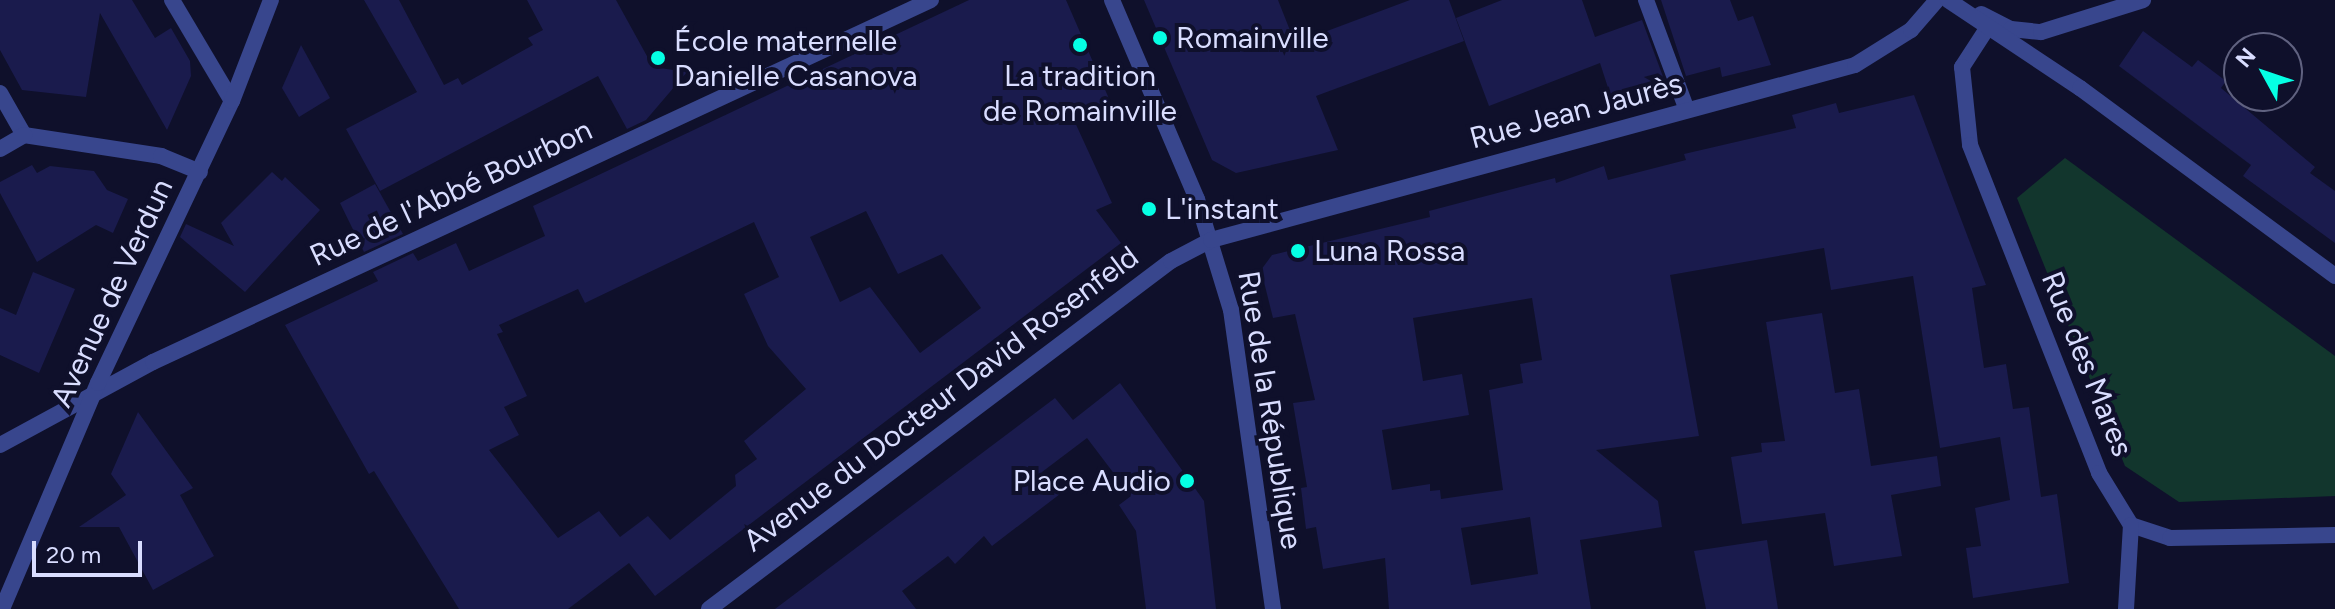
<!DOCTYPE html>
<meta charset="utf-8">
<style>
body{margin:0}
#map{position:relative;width:2335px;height:609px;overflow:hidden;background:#0f102b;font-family:Figtree,sans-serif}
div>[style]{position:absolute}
.green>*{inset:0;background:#12362d}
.building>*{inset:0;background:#1a1b4d}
.minor>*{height:16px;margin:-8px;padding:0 8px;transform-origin:8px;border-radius:8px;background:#38468d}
.tertiary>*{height:16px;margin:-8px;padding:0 8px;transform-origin:8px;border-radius:8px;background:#38468d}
.dots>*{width:22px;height:22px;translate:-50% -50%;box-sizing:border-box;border:4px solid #0f102b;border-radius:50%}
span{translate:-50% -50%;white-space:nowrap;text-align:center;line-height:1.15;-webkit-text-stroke:8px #0f102b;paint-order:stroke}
.poi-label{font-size:30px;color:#d9ddff}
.left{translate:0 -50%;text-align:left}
.right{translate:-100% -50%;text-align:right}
.street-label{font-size:30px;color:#d9ddff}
.north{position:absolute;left:2223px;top:32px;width:80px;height:80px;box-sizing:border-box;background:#0f102b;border:2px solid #606280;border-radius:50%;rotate:310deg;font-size:22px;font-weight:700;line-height:32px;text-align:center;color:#d9ddff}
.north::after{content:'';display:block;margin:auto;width:28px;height:36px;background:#05ffe4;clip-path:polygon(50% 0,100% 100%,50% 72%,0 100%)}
.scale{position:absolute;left:32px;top:541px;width:110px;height:36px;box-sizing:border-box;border:4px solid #d9ddff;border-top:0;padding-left:10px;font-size:24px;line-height:28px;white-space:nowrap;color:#d9ddff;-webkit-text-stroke:6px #0f102b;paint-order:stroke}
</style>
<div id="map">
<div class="green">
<i style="clip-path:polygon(2065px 158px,2335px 356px,2335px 496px,2179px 502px,2125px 466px,2017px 198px)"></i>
</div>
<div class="building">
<i style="clip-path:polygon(0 0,132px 0,155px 38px,171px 28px,190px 61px,191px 76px,167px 130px,100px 13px,86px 97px,22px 90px,0 50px)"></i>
<i style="clip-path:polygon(364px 0,399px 0,444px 85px,458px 78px,462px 85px,533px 45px,528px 38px,543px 30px,527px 0,616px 0,653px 67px,687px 72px,646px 120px,627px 129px,598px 76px,380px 191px,346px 129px,417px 92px)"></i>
<i style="clip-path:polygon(evenodd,969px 0,1066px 0,1110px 101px,1073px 118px,1112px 203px,1096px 210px,1121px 243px,655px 596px,629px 563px,568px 609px,459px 609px,374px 471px,369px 474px,285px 325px,378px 281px,373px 272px,413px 253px,418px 261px,456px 243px,469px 271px,545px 236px,533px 206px,969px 0,866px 211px,898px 274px,942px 254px,981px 308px,920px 353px,870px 287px,840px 302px,810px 237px,866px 211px,969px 0,754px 222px,779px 277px,744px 294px,768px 346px,806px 389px,744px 441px,757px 459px,735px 475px,736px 486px,670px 540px,648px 516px,620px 537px,599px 511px,558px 538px,489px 450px,519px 435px,504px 407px,527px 396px,497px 334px,503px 332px,499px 325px,578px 289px,585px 303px,754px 222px)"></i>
<i style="clip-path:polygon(1144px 0,1278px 0,1295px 43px,1410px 0,1449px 0,1464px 41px,1316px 96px,1338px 150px,1236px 173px,1212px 160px)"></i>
<i style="clip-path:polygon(1502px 0,1582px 0,1595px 37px,1642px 20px,1665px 82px,1611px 97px,1600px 63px,1489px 106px,1456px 18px)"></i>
<i style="clip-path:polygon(1661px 0,1730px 0,1738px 21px,1753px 16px,1771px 65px,1722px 77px,1720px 67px,1686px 76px)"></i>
<i style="clip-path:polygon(2143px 31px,2192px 67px,2198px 60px,2226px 81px,2221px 88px,2315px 167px,2310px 173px,2335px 191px,2335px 243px,2243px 176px,2251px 165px,2119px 66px)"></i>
<i style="clip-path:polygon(301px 45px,330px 98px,299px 117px,282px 88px)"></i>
<i style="clip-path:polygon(evenodd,1914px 95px,1986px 285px,1972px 288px,1984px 368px,2006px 364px,2013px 409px,2029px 407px,2041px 497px,2057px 494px,2069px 583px,1973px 598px,1966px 548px,1981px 546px,1975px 508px,2010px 500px,2000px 437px,1940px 448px,1913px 276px,1831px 290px,1824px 248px,1670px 275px,1699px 436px,1596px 450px,1658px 501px,1662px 527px,1580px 540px,1591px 609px,1389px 609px,1385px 558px,1323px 569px,1316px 527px,1306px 529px,1301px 488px,1307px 487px,1293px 403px,1315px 400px,1295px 314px,1273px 318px,1261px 270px,1272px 255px,1430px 217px,1429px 211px,1555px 178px,1556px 183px,1604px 166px,1608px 180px,1686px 160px,1684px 154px,1796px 128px,1792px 115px,1836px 103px,1839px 113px,1914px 95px,1532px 298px,1542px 360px,1520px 364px,1523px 383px,1489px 390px,1503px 490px,1441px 499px,1440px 490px,1430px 491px,1430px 484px,1392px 490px,1382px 430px,1469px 415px,1462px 374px,1423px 381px,1413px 318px,1532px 298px,1914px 95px,1530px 517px,1538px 574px,1471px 585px,1461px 528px,1530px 517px)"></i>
<i style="clip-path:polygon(32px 165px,37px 173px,50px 166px,94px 171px,107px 190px,128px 199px,113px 233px,96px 225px,37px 262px,0 193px,0 182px)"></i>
<i style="clip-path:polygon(272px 172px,282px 181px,285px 177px,320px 210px,245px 292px,180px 237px,186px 224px,234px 246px,221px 223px)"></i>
<i style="clip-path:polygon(375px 184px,403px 234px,364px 252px,340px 203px)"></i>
<i style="clip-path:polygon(33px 272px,75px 289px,39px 373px,0 355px,0 308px,16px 315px)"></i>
<i style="clip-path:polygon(1822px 313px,1835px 393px,1859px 389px,1871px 466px,1937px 456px,1941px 486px,1891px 495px,1902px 556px,1834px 566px,1825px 513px,1742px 524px,1731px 457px,1762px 452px,1761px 443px,1785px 441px,1766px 322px)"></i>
<i style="clip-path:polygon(1120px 383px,1204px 501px,1216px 609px,1146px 609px,1136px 531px,1119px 505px,1131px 496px,1087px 438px,1042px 472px,1060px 494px,992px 546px,984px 536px,955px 564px,948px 556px,902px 591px,916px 609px,775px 609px,1055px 398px,1073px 420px)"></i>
<i style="clip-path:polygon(138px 412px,193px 488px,180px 495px,214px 556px,153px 590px,119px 527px,79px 527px,126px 495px,111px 474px)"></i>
<i style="clip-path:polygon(1767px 540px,1778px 609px,1706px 609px,1694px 551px)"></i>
</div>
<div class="minor">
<i style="left:172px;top:0;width:117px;rotate:59.3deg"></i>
<i style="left:1112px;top:0;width:216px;rotate:66.9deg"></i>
<i style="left:1197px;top:199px;width:116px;rotate:73deg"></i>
<i style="left:1231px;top:310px;width:302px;rotate:82deg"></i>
<i style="left:1646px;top:0;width:117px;rotate:69.6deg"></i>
<i style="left:1981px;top:14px;width:34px;rotate:27deg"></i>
<i style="left:2011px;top:29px;width:30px;rotate:6deg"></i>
<i style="left:2041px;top:32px;width:107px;rotate:-17.4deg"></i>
<i style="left:1988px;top:27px;width:48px;rotate:123deg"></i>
<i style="left:1962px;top:67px;width:78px;rotate:84.1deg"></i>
<i style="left:1970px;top:145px;width:352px;rotate:68.5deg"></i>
<i style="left:2099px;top:473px;width:61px;rotate:58.4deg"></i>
<i style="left:2131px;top:525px;width:41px;rotate:18.4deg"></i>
<i style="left:2170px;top:538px;width:165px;rotate:-1deg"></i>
<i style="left:0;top:93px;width:48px;rotate:60.3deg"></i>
<i style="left:24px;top:135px;width:139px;rotate:8.7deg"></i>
<i style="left:161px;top:156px;width:42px;rotate:22.3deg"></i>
<i style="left:0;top:149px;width:28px;rotate:-30deg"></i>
<i style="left:0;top:445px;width:174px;rotate:-28.5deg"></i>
<i style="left:153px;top:362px;width:858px;rotate:-24.95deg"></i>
<i style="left:709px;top:609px;width:578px;rotate:-36.99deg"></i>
<i style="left:1171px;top:261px;width:45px;rotate:-27.7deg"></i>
<i style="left:1211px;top:240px;width:667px;rotate:-15.2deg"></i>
<i style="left:1855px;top:65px;width:66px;rotate:-32deg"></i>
<i style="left:1911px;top:30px;width:40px;rotate:-49deg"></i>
<i style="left:2126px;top:609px;width:84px;rotate:-86.6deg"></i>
</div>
<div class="tertiary">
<i style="left:1948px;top:0;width:159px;rotate:33.7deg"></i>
<i style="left:2080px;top:88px;width:317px;rotate:36.4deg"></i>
<i style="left:2px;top:609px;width:246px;rotate:-67deg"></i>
<i style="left:98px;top:383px;width:312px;rotate:-64.6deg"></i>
<i style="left:232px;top:101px;width:108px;rotate:-68.9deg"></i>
</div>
<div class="dots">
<i style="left:1160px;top:38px;background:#05ffe4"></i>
<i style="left:1080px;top:45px;background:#05ffe4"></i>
<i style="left:658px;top:58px;background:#05ffe4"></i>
<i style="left:1149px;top:209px;background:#05ffe4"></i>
<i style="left:1298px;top:251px;background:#05ffe4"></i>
<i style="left:1187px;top:481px;background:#05ffe4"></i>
</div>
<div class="poi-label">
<span class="left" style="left:1176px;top:38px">Romainville</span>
<span class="left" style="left:674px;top:58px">École maternelle<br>Danielle Casanova</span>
<span style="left:1080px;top:93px">La tradition<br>de Romainville</span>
<span class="left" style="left:1165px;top:209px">L'instant</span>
<span class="left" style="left:1314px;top:251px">Luna Rossa</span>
<span class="right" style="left:1171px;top:481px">Place Audio</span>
</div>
<div class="street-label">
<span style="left:1576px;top:111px;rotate:-15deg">Rue Jean Jaurès</span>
<span style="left:451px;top:193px;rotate:-25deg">Rue de l'Abbé Bourbon</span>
<span style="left:112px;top:293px;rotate:-65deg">Avenue de Verdun</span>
<span style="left:2087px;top:364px;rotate:68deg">Rue des Mares</span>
<span style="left:941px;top:399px;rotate:-37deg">Avenue du Docteur David Rosenfeld</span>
<span style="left:1270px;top:410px;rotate:81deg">Rue de la République</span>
</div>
<div class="north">N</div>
<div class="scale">20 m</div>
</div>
